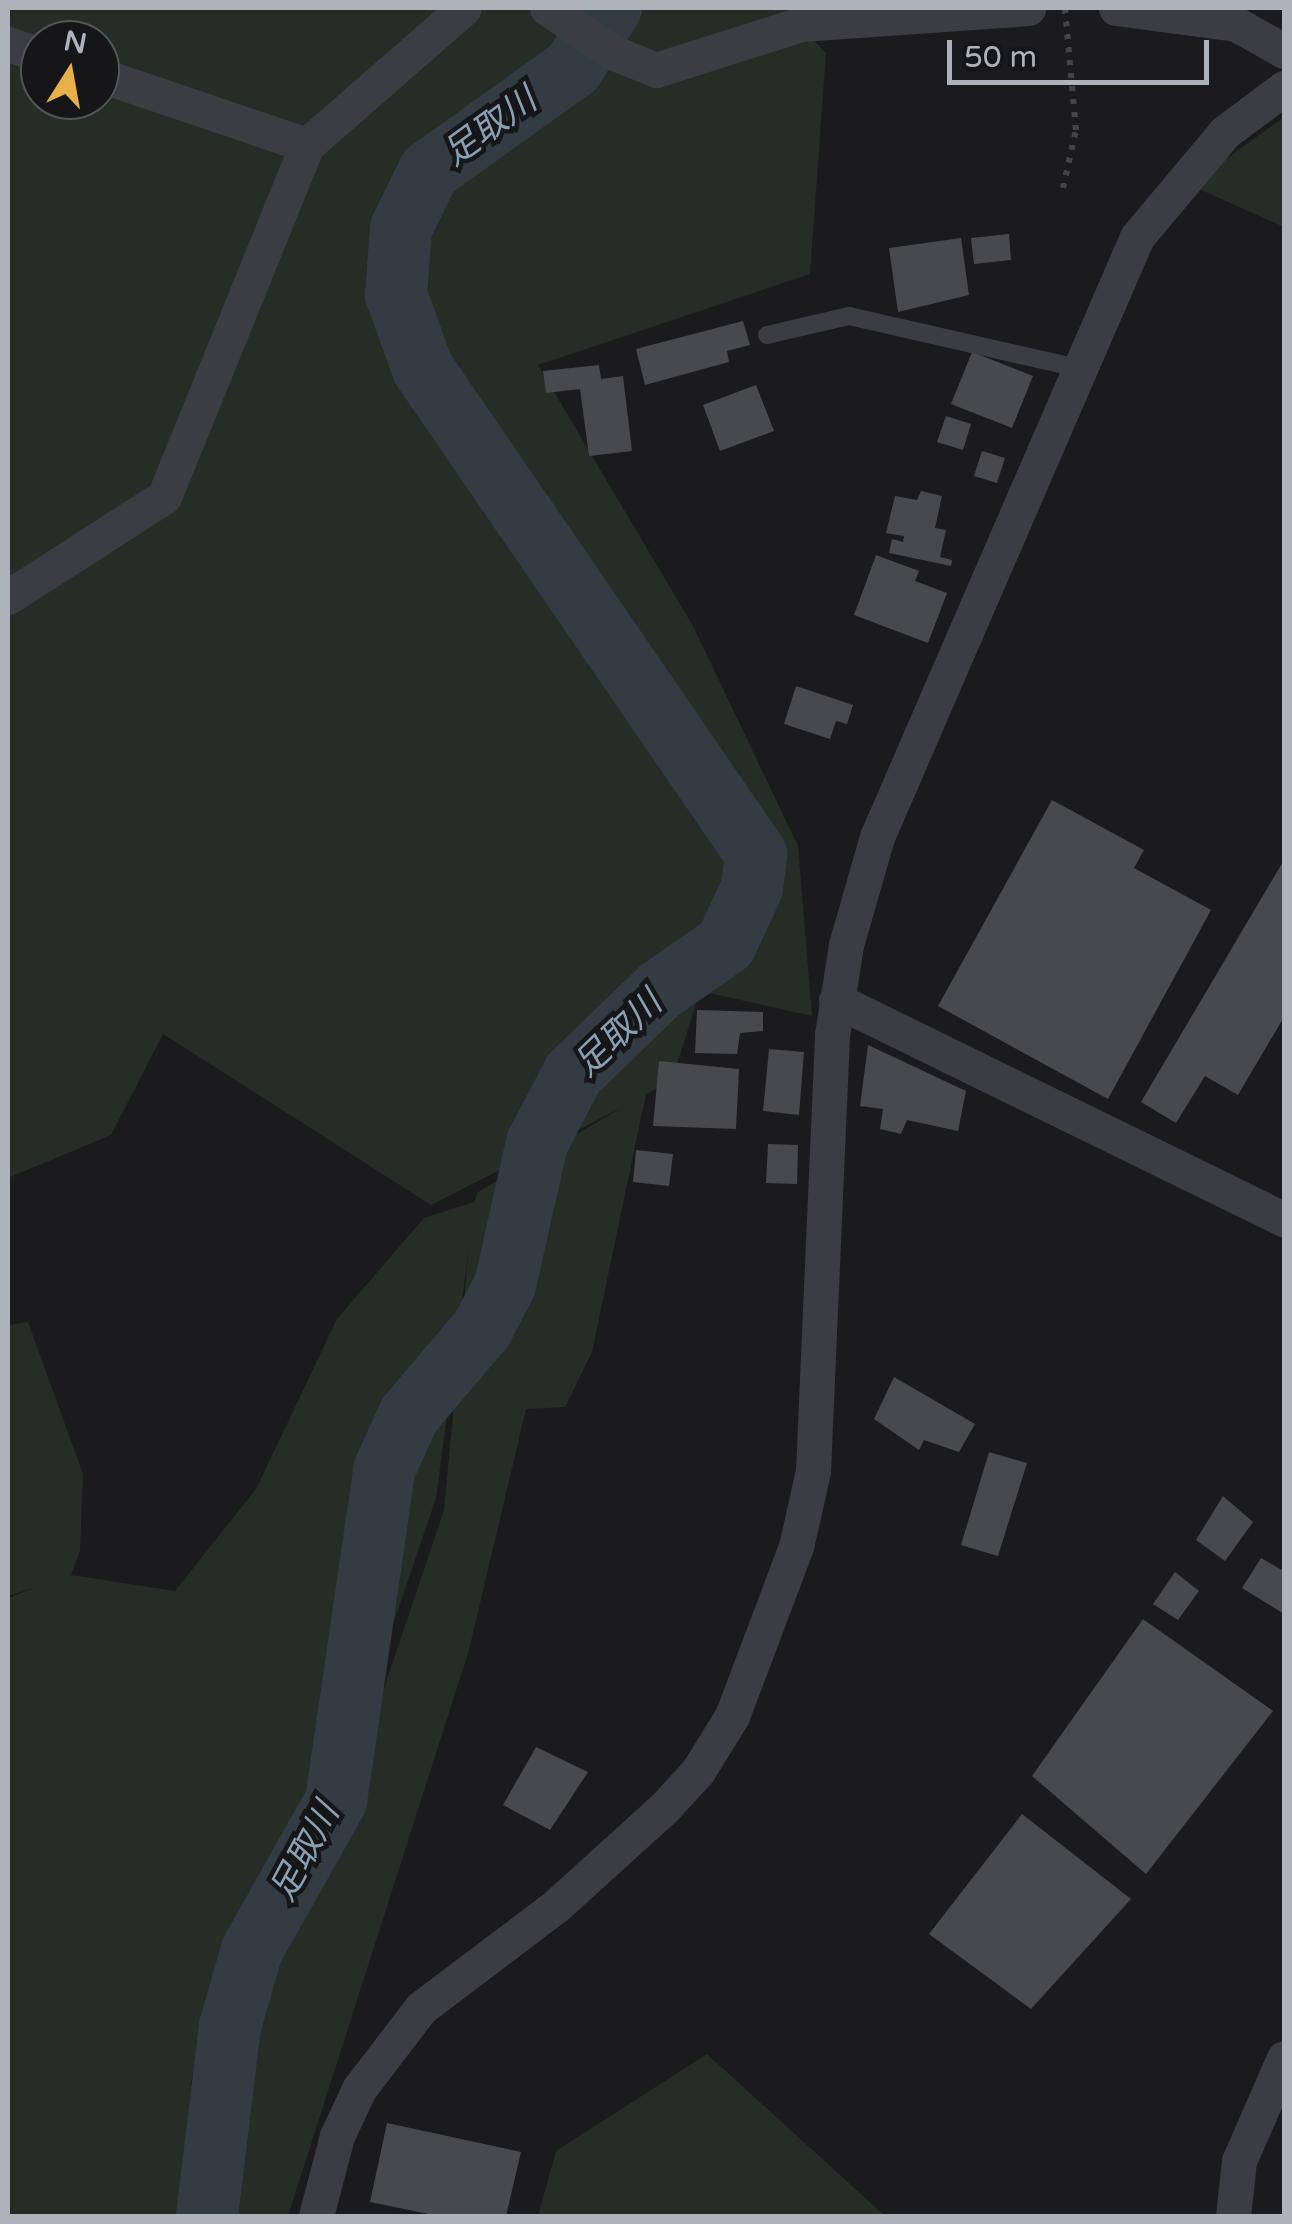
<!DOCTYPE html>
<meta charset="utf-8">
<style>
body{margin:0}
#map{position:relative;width:1292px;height:2224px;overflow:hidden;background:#1b1b1d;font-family:"Varela Round","Noto Sans JP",sans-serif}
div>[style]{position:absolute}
.green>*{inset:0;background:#252d26}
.river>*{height:62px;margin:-31px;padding:0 31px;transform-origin:31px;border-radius:31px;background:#333c42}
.building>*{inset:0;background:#48494d}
.path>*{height:6px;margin-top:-3px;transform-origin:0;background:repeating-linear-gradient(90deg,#424449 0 5px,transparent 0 13px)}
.lane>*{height:18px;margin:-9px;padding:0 9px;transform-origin:9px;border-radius:9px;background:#3c3d42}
.street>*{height:35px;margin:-17.5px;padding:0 17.5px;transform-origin:17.5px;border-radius:17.5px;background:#3c3d42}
span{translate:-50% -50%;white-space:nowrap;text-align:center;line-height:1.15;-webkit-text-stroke:9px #161618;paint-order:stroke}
.water-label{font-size:35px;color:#89a0b3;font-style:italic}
.frame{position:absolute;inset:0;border:10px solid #aeb3bb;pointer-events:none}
.north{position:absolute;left:20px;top:20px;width:100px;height:100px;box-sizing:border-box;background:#161618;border:2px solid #535559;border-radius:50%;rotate:11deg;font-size:28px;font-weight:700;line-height:40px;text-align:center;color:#aeb3bb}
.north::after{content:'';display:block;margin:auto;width:35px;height:45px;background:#e6af4a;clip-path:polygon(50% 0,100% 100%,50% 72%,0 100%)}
.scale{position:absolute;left:947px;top:40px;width:262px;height:45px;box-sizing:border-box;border:5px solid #aeb3bb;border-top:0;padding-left:12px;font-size:30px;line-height:35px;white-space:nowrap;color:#aeb3bb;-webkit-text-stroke:8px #161618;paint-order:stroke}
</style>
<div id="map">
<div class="green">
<i style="clip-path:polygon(evenodd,8px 8px,792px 8px,792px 18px,826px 53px,810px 274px,538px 365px,693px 626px,798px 846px,812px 1016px,700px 991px,672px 1080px,646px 1094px,592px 1352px,565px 1407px,526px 1409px,469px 1650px,288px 2216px,8px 2216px,8px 1598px,37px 1587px,8px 1596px,8px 1325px,28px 1322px,83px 1474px,80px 1550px,71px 1575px,175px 1591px,256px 1489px,337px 1319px,424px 1218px,474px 1202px,478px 1192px,623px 1107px,431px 1205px,163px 1034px,111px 1135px,8px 1178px,8px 8px,40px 40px,100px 40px,100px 100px,40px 100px,40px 40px,8px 8px,469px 1248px,444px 1510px,350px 1789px,276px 1913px,190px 2087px,216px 1989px,337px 1789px,436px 1498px,469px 1248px)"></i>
<i style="clip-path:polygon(1284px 117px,1284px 227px,1190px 185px)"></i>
<i style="clip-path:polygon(707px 2054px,885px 2216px,538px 2216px,556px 2151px)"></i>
</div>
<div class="river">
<i style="left:207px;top:2216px;width:191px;rotate:-83.1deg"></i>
<i style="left:230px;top:2026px;width:79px;rotate:-73.9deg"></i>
<i style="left:252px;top:1950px;width:171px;rotate:-60.6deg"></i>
<i style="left:336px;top:1801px;width:334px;rotate:-81.7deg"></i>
<i style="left:384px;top:1470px;width:60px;rotate:-65.6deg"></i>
<i style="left:409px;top:1415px;width:113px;rotate:-49.7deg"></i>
<i style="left:482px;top:1329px;width:50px;rotate:-62.4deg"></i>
<i style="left:505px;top:1285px;width:146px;rotate:-77.3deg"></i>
<i style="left:537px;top:1143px;width:78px;rotate:-62.4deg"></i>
<i style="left:573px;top:1074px;width:121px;rotate:-44deg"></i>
<i style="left:660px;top:990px;width:80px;rotate:-34.9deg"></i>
<i style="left:726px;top:944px;width:62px;rotate:-65.1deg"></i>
<i style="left:752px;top:888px;width:34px;rotate:-83deg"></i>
<i style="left:756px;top:854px;width:588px;rotate:-124.47deg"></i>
<i style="left:423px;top:369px;width:79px;rotate:-110deg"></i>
<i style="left:396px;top:295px;width:67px;rotate:-85.7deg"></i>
<i style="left:401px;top:228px;width:64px;rotate:-63.8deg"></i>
<i style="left:429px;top:171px;width:177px;rotate:-35.6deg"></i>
<i style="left:573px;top:68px;width:71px;rotate:-57.7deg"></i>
</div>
<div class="building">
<i style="clip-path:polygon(1009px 234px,1011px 260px,974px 264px,971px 238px)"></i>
<i style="clip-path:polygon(961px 238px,969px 295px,898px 312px,889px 248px)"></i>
<i style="clip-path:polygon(743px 321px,750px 345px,727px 351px,729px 362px,645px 385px,636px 349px)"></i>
<i style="clip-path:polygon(972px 352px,1033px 376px,1012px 428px,951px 404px)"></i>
<i style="clip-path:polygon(599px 365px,601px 379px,623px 376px,632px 451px,589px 456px,580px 389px,546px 393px,543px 371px)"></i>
<i style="clip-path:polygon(756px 385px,774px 431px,720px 451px,703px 405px)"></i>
<i style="clip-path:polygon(946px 416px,971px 424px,963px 450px,937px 442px)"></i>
<i style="clip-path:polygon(982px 451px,1005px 458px,997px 483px,974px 476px)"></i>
<i style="clip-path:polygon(921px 491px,942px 496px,935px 528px,946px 530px,940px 557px,952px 560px,951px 566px,889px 553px,892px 539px,903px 542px,904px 536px,886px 533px,895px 496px,917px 500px)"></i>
<i style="clip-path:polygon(876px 555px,919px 571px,915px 581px,947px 593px,928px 643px,854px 615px)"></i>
<i style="clip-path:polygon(796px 686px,853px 705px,847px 724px,836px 721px,830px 739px,784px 724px)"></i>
<i style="clip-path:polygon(1052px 800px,1144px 850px,1134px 868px,1211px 910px,1108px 1099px,938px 1006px)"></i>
<i style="clip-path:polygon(1284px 860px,1284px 1017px,1238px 1095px,1205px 1076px,1176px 1123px,1141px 1102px)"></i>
<i style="clip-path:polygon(697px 1010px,763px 1012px,763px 1031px,740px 1033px,737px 1054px,695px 1053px)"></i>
<i style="clip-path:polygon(868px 1045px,966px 1091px,958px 1131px,907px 1120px,901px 1134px,880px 1129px,883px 1109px,860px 1106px)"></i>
<i style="clip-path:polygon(769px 1049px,804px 1052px,799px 1115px,763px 1111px)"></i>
<i style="clip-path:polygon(659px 1061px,739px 1069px,736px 1129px,653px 1126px)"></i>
<i style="clip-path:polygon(768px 1144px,798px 1145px,797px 1184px,766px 1183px)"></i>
<i style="clip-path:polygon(636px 1150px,673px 1154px,669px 1186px,633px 1182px)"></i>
<i style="clip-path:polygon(894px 1377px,975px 1424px,959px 1452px,924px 1440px,919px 1450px,874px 1419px)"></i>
<i style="clip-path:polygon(989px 1452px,1027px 1463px,998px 1556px,961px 1545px)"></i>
<i style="clip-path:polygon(1223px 1496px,1253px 1522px,1225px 1561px,1196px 1540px)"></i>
<i style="clip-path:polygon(1261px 1558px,1282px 1570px,1284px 1566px,1284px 1614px,1242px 1588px)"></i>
<i style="clip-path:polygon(1175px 1572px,1199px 1591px,1178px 1620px,1153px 1604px)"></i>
<i style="clip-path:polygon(1143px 1619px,1273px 1711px,1146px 1874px,1032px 1776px)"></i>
<i style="clip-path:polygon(536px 1747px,588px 1772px,550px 1830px,503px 1805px)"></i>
<i style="clip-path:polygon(1022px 1814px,1131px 1899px,1031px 2009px,929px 1934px)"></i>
<i style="clip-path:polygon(387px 2123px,521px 2152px,506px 2216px,438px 2216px,370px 2202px)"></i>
</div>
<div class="path">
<i style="left:1063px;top:188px;width:59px;rotate:-77.4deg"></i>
<i style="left:1076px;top:130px;width:121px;rotate:-95.2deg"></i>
</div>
<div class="lane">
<i style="left:767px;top:335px;width:84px;rotate:-13deg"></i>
<i style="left:849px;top:316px;width:235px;rotate:12.8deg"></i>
</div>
<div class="street">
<i style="left:547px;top:8px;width:78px;rotate:34.1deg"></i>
<i style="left:612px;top:52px;width:48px;rotate:22.2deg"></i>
<i style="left:656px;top:70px;width:152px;rotate:-17.6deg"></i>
<i style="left:801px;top:24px;width:228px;rotate:-4deg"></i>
<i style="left:1116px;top:8px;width:121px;rotate:7.6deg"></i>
<i style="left:1236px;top:24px;width:55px;rotate:29.4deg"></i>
<i style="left:8px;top:44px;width:34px;rotate:19deg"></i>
<i style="left:100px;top:75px;width:219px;rotate:18.7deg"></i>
<i style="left:307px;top:145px;width:208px;rotate:-41.1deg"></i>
<i style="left:8px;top:597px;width:185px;rotate:-32.7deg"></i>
<i style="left:164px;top:497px;width:380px;rotate:-67.9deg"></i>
<i style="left:836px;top:1000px;width:499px;rotate:26.1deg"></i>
<i style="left:316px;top:2216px;width:83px;rotate:-75.3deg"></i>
<i style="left:337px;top:2136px;width:52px;rotate:-64.9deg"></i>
<i style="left:359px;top:2089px;width:102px;rotate:-52.6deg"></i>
<i style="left:421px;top:2008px;width:171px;rotate:-37.1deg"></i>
<i style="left:557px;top:1905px;width:146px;rotate:-42.2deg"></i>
<i style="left:665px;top:1807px;width:49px;rotate:-47.5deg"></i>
<i style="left:698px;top:1771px;width:65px;rotate:-58.3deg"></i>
<i style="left:732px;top:1716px;width:181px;rotate:-69.3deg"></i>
<i style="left:796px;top:1547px;width:78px;rotate:-77.4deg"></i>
<i style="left:813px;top:1471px;width:436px;rotate:-87.5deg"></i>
<i style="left:832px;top:1035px;width:91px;rotate:-81.2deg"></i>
<i style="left:846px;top:945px;width:112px;rotate:-74deg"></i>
<i style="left:877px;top:837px;width:654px;rotate:-66.57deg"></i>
<i style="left:1137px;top:237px;width:137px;rotate:-50deg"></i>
<i style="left:1225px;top:132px;width:74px;rotate:-36.7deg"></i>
<i style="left:1233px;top:2216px;width:55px;rotate:-83.8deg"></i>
<i style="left:1239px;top:2161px;width:112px;rotate:-66.4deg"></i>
</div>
<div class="water-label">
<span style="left:490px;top:127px;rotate:-36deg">足取川</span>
<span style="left:618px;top:1034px;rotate:-44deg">足取川</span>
<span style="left:305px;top:1852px;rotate:-62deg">足取川</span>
</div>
<div class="frame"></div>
<div class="north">N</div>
<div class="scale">50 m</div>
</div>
